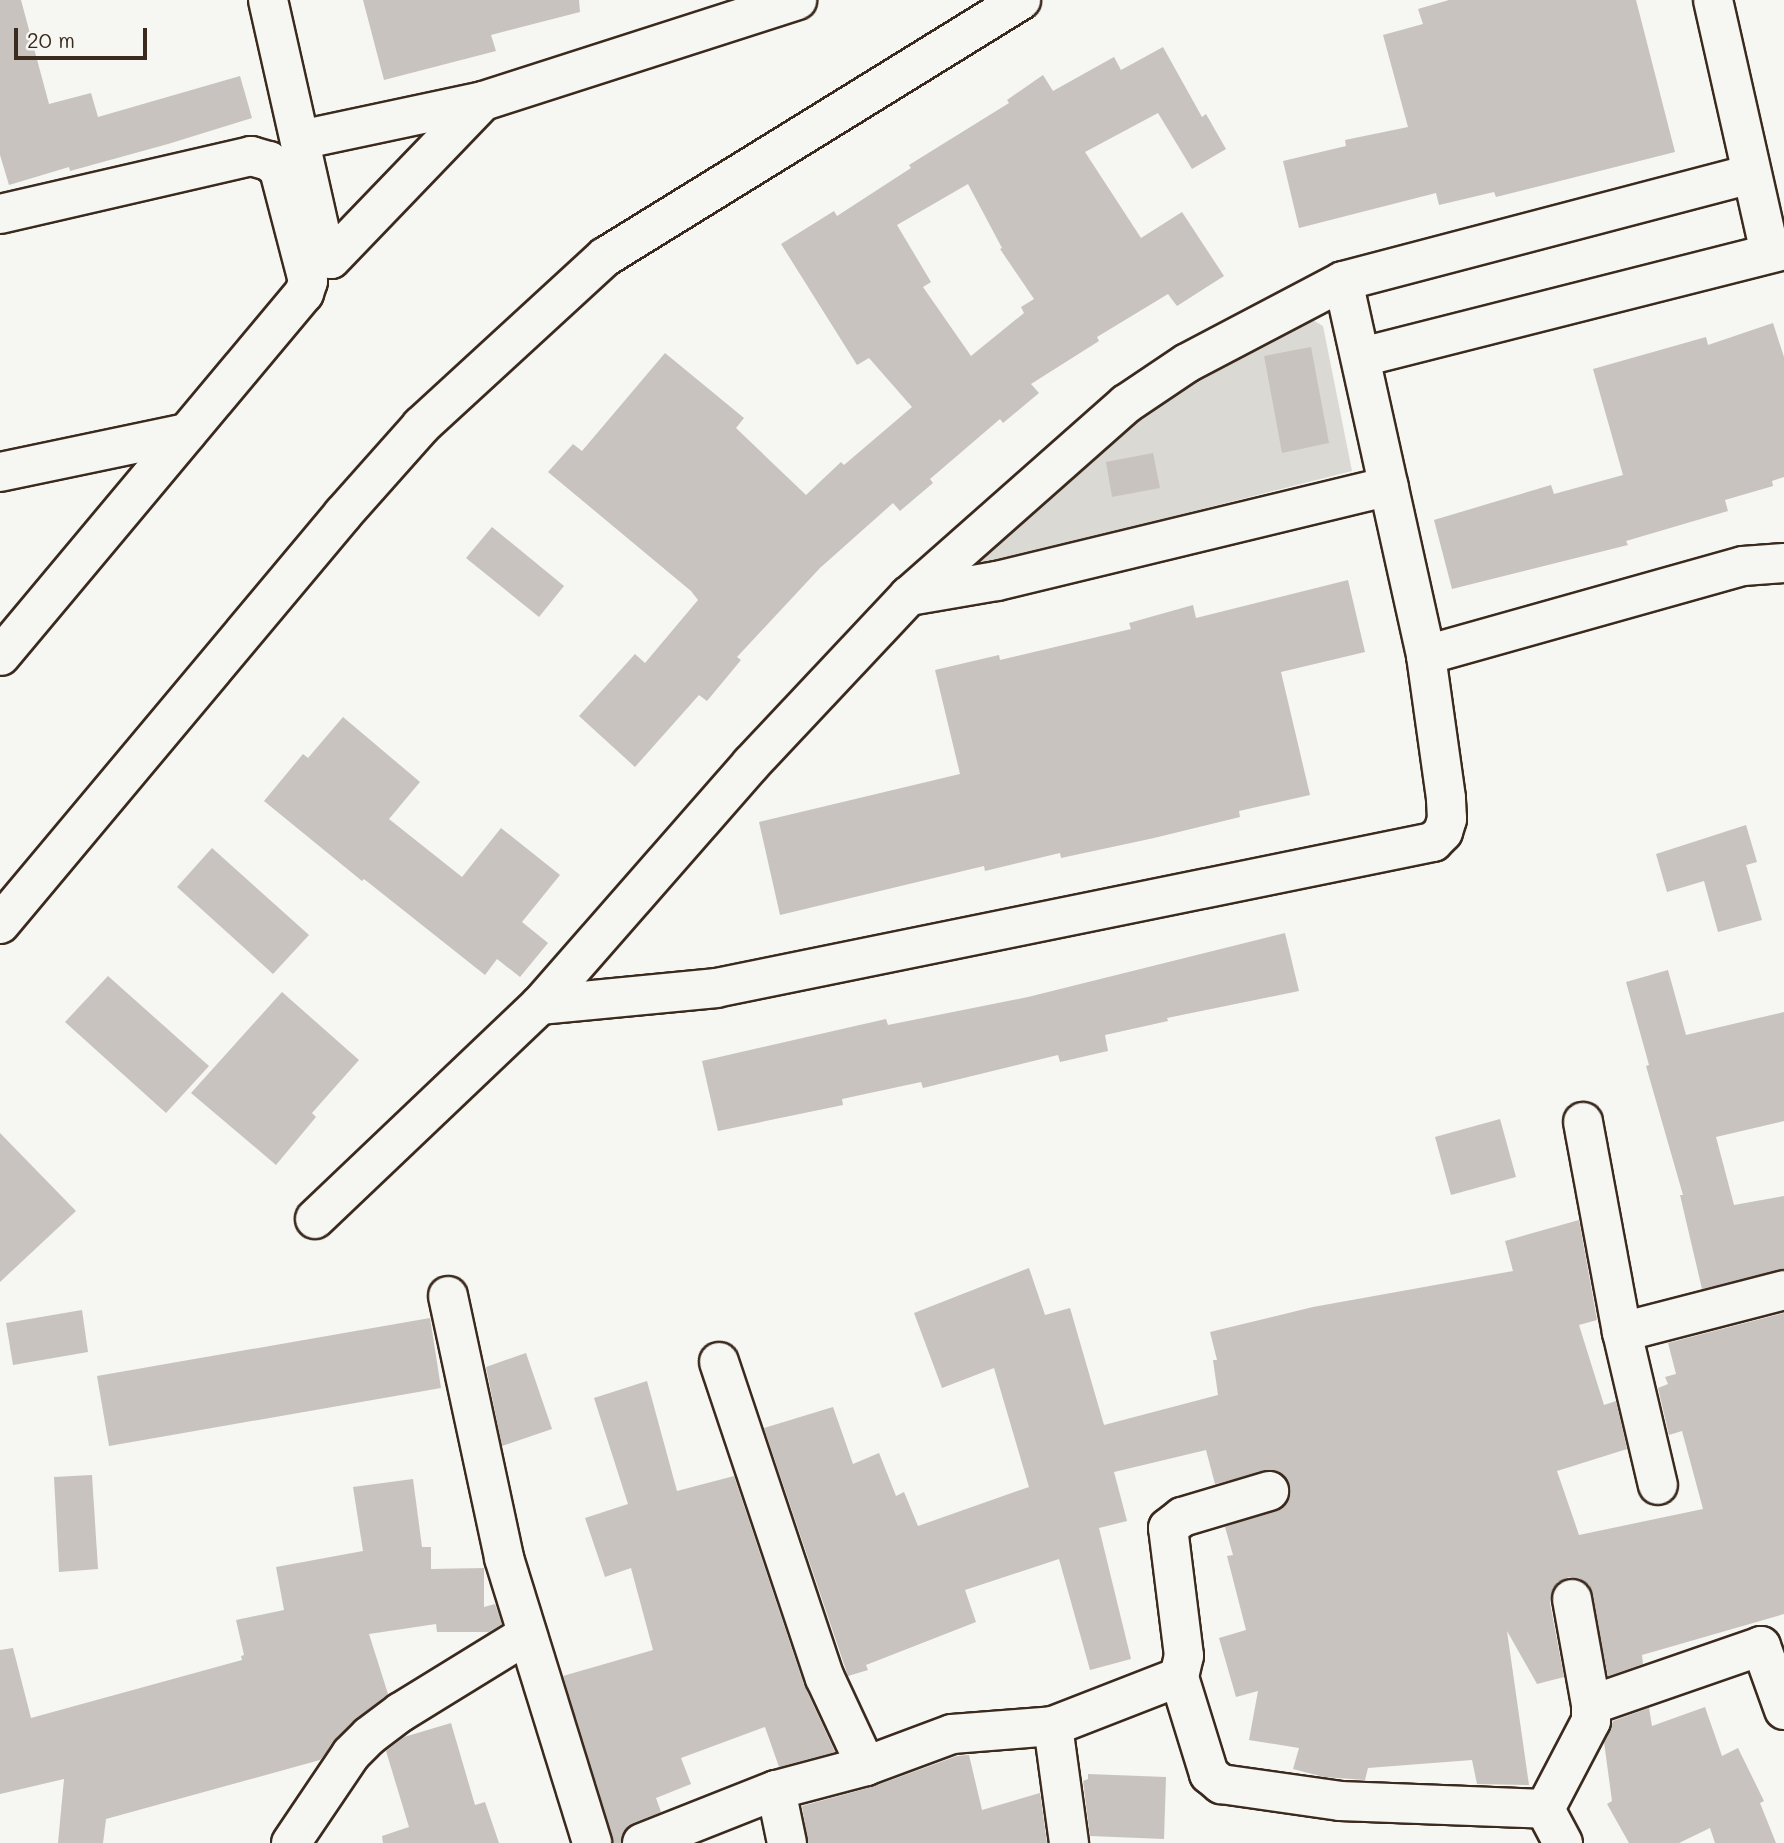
<!DOCTYPE html>
<style>
body{margin:0}
#map{position:relative;width:1784px;height:1843px;overflow:hidden;background:#f6f6f2;font-family:Mali,sans-serif}
div>[style]{position:absolute}
.green>*{inset:0;background:#dad9d3}
.building>*{inset:0;background:#c8c3be}
.roads{filter:drop-shadow(2px 0 #3b2a1e) drop-shadow(-2px 0 #3b2a1e) drop-shadow(0 2px #3b2a1e) drop-shadow(0 -2px #3b2a1e)}
.minor>*{height:38px;margin:-19px;padding:0 19px;transform-origin:19px;border-radius:19px;background:#f6f6f2}
span{translate:-50% -50%;white-space:nowrap;text-align:center;line-height:1.15;-webkit-text-stroke:5px #f6f6f2;paint-order:stroke}
.scale{position:absolute;left:14px;top:28px;width:133px;height:32px;box-sizing:border-box;border:4px solid #3b2a1e;border-top:0;padding-left:9px;font-size:21px;line-height:24px;white-space:nowrap;color:#3b2a1e;-webkit-text-stroke:5px #f6f6f2;paint-order:stroke}
</style>
<div id="map">
<div class="green">
<i style="clip-path:polygon(1306px 316px,1323px 326px,1352px 471px,982px 565px,981px 557px,1165px 393px)"></i>
</div>
<div class="building">
<i style="clip-path:polygon(0 0,21px 0,49px 104px,91px 93px,98px 117px,240px 76px,252px 118px,168px 144px,70px 171px,69px 167px,9px 185px,0 155px)"></i>
<i style="clip-path:polygon(363px 0,579px 0,580px 12px,491px 35px,496px 51px,384px 80px)"></i>
<i style="clip-path:polygon(1449px 0,1636px 0,1675px 152px,1496px 197px,1494px 192px,1439px 205px,1436px 193px,1299px 228px,1283px 161px,1346px 146px,1345px 140px,1408px 127px,1383px 35px,1423px 24px,1418px 9px)"></i>
<i style="clip-path:polygon(evenodd,1163px 47px,1202px 117px,1206px 114px,1226px 149px,1192px 169px,1158px 113px,1085px 152px,1141px 238px,1182px 212px,1224px 276px,1177px 306px,1168px 294px,1097px 337px,1099px 341px,1031px 384px,1039px 393px,1003px 423px,1000px 419px,930px 479px,933px 483px,900px 511px,893px 503px,820px 568px,737px 657px,741px 660px,707px 701px,699px 695px,635px 767px,579px 716px,635px 654px,645px 663px,698px 600px,691px 591px,548px 472px,573px 444px,582px 451px,665px 353px,744px 418px,736px 428px,806px 495px,841px 462px,844px 465px,912px 407px,869px 358px,857px 365px,781px 244px,834px 211px,837px 216px,911px 168px,909px 165px,1009px 103px,1007px 100px,1043px 75px,1053px 91px,1114px 57px,1121px 70px,1163px 47px,968px 184px,1002px 248px,1000px 249px,1034px 299px,1021px 307px,1024px 313px,971px 356px,923px 287px,931px 282px,897px 225px,968px 184px)"></i>
<i style="clip-path:polygon(1773px 323px,1784px 357px,1784px 477px,1772px 481px,1773px 486px,1725px 500px,1728px 511px,1626px 541px,1628px 545px,1452px 589px,1434px 520px,1551px 485px,1554px 494px,1623px 475px,1593px 369px,1706px 337px,1708px 345px)"></i>
<i style="clip-path:polygon(1311px 347px,1329px 443px,1282px 453px,1264px 356px)"></i>
<i style="clip-path:polygon(1153px 453px,1160px 488px,1112px 497px,1106px 462px)"></i>
<i style="clip-path:polygon(492px 527px,564px 586px,539px 617px,466px 558px)"></i>
<i style="clip-path:polygon(1348px 580px,1365px 652px,1281px 672px,1310px 795px,1239px 811px,1240px 817px,1154px 838px,1061px 858px,1060px 853px,985px 871px,984px 866px,780px 915px,759px 822px,960px 774px,935px 670px,999px 655px,1000px 660px,1131px 629px,1129px 623px,1193px 605px,1196px 618px)"></i>
<i style="clip-path:polygon(343px 717px,420px 782px,389px 819px,462px 877px,501px 828px,560px 875px,522px 922px,548px 943px,520px 977px,497px 959px,485px 975px,364px 879px,362px 881px,264px 801px,303px 754px,308px 758px)"></i>
<i style="clip-path:polygon(1746px 825px,1757px 862px,1746px 865px,1762px 920px,1718px 932px,1704px 881px,1667px 892px,1656px 854px)"></i>
<i style="clip-path:polygon(212px 848px,309px 935px,273px 974px,177px 887px)"></i>
<i style="clip-path:polygon(1285px 933px,1299px 991px,1167px 1018px,1168px 1021px,1105px 1035px,1108px 1051px,1060px 1062px,1058px 1055px,923px 1088px,921px 1082px,842px 1099px,843px 1105px,718px 1131px,702px 1061px,886px 1019px,888px 1025px,1028px 997px)"></i>
<i style="clip-path:polygon(1668px 970px,1686px 1035px,1784px 1012px,1784px 1121px,1716px 1137px,1734px 1205px,1784px 1196px,1784px 1269px,1702px 1289px,1680px 1195px,1683px 1195px,1646px 1066px,1649px 1065px,1626px 982px)"></i>
<i style="clip-path:polygon(108px 976px,209px 1066px,166px 1113px,65px 1022px)"></i>
<i style="clip-path:polygon(282px 992px,359px 1060px,312px 1113px,316px 1117px,276px 1165px,191px 1093px)"></i>
<i style="clip-path:polygon(1500px 1119px,1516px 1177px,1451px 1195px,1435px 1137px)"></i>
<i style="clip-path:polygon(0 1133px,76px 1211px,0 1282px)"></i>
<i style="clip-path:polygon(1579px 1220px,1597px 1320px,1579px 1325px,1604px 1405px,1616px 1401px,1627px 1449px,1557px 1471px,1579px 1535px,1703px 1509px,1682px 1431px,1669px 1435px,1658px 1388px,1668px 1384px,1665px 1377px,1676px 1374px,1668px 1343px,1784px 1313px,1784px 1614px,1642px 1655px,1643px 1664px,1608px 1676px,1589px 1585px,1579px 1578px,1569px 1577px,1558px 1582px,1552px 1591px,1550px 1603px,1564px 1677px,1537px 1684px,1507px 1631px,1529px 1785px,1477px 1784px,1472px 1760px,1368px 1768px,1365px 1780px,1324px 1777px,1293px 1769px,1299px 1748px,1249px 1740px,1258px 1691px,1236px 1697px,1219px 1638px,1246px 1630px,1227px 1556px,1233px 1555px,1225px 1527px,1284px 1506px,1290px 1497px,1290px 1485px,1283px 1475px,1273px 1470px,1215px 1484px,1206px 1450px,1114px 1472px,1127px 1521px,1099px 1528px,1131px 1659px,1090px 1670px,1059px 1559px,965px 1590px,976px 1622px,866px 1665px,868px 1670px,848px 1676px,764px 1428px,833px 1407px,853px 1464px,879px 1453px,896px 1496px,904px 1492px,918px 1526px,1029px 1487px,994px 1368px,942px 1388px,914px 1313px,1029px 1268px,1045px 1315px,1070px 1308px,1104px 1425px,1218px 1395px,1213px 1360px,1217px 1360px,1210px 1332px,1313px 1307px,1513px 1271px,1505px 1241px)"></i>
<i style="clip-path:polygon(82px 1310px,88px 1352px,13px 1365px,6px 1323px)"></i>
<i style="clip-path:polygon(430px 1318px,441px 1388px,109px 1446px,97px 1376px)"></i>
<i style="clip-path:polygon(526px 1353px,552px 1429px,502px 1446px,486px 1367px)"></i>
<i style="clip-path:polygon(647px 1381px,677px 1491px,734px 1476px,804px 1685px,835px 1752px,779px 1767px,765px 1727px,681px 1758px,691px 1784px,656px 1798px,661px 1812px,633px 1823px,625px 1830px,621px 1843px,613px 1843px,563px 1676px,653px 1650px,631px 1568px,605px 1577px,585px 1518px,628px 1504px,594px 1398px)"></i>
<i style="clip-path:polygon(92px 1475px,98px 1569px,59px 1572px,54px 1477px)"></i>
<i style="clip-path:polygon(413px 1479px,422px 1547px,431px 1547px,431px 1569px,484px 1568px,484px 1607px,495px 1604px,502px 1624px,489px 1632px,437px 1632px,436px 1624px,369px 1634px,388px 1694px,354px 1721px,320px 1760px,106px 1819px,103px 1843px,58px 1843px,64px 1779px,0 1794px,0 1650px,13px 1648px,31px 1718px,242px 1660px,241px 1656px,244px 1655px,236px 1620px,284px 1610px,276px 1567px,363px 1551px,353px 1487px)"></i>
<i style="clip-path:polygon(1705px 1707px,1722px 1756px,1738px 1748px,1764px 1801px,1760px 1803px,1776px 1843px,1715px 1843px,1710px 1828px,1679px 1843px,1629px 1843px,1607px 1804px,1612px 1801px,1604px 1742px,1613px 1721px,1649px 1708px,1652px 1726px)"></i>
<i style="clip-path:polygon(451px 1723px,475px 1805px,485px 1802px,499px 1843px,383px 1843px,382px 1836px,409px 1827px,386px 1751px,404px 1737px)"></i>
<i style="clip-path:polygon(969px 1755px,982px 1810px,1040px 1793px,1047px 1843px,808px 1843px,802px 1806px,872px 1787px,957px 1756px)"></i>
<i style="clip-path:polygon(1088px 1774px,1166px 1777px,1164px 1839px,1090px 1836px,1083px 1781px,1088px 1779px)"></i>
</div>
<div class="roads">
<div class="minor">
<i style="left:268px;top:0;width:255px;rotate:77.3deg"></i>
<i style="left:324px;top:249px;width:12px;rotate:55deg"></i>
<i style="left:331px;top:259px;width:219px;rotate:-46.1deg"></i>
<i style="left:1713px;top:0;width:259px;rotate:77.3deg"></i>
<i style="left:300px;top:140px;width:187px;rotate:-12deg"></i>
<i style="left:483px;top:101px;width:330px;rotate:-17.8deg"></i>
<i style="left:0;top:214px;width:258px;rotate:-13deg"></i>
<i style="left:251px;top:156px;width:19px;rotate:16deg"></i>
<i style="left:269px;top:161px;width:13px;rotate:42deg"></i>
<i style="left:279px;top:170px;width:115px;rotate:75.4deg"></i>
<i style="left:308px;top:281px;width:13px;rotate:108deg"></i>
<i style="left:304px;top:293px;width:473px;rotate:129.9deg"></i>
<i style="left:1362px;top:357px;width:435px;rotate:-14.2deg"></i>
<i style="left:0;top:472px;width:191px;rotate:-11.8deg"></i>
<i style="left:909px;top:596px;width:89px;rotate:-9.7deg"></i>
<i style="left:997px;top:581px;width:403px;rotate:-13.6deg"></i>
<i style="left:1426px;top:655px;width:329px;rotate:-15.7deg"></i>
<i style="left:1743px;top:566px;width:41px;rotate:-4.2deg"></i>
<i style="left:0;top:924px;width:535px;rotate:-50.08deg"></i>
<i style="left:343px;top:514px;width:118px;rotate:-48.4deg"></i>
<i style="left:421px;top:426px;width:250px;rotate:-42.6deg"></i>
<i style="left:605px;top:257px;width:489px;rotate:-31.7deg"></i>
<i style="left:540px;top:1005px;width:177px;rotate:-5.5deg"></i>
<i style="left:716px;top:988px;width:732px;rotate:-11.51deg"></i>
<i style="left:1433px;top:842px;width:14px;rotate:-45deg"></i>
<i style="left:1443px;top:832px;width:14px;rotate:-73deg"></i>
<i style="left:1447px;top:819px;width:21px;rotate:-93deg"></i>
<i style="left:1446px;top:798px;width:144px;rotate:-98deg"></i>
<i style="left:1426px;top:655px;width:383px;rotate:-102.5deg"></i>
<i style="left:1583px;top:1122px;width:214px;rotate:79.5deg"></i>
<i style="left:1622px;top:1332px;width:157px;rotate:76.8deg"></i>
<i style="left:315px;top:1219px;width:311px;rotate:-43.6deg"></i>
<i style="left:540px;top:1005px;width:320px;rotate:-48.8deg"></i>
<i style="left:751px;top:764px;width:231px;rotate:-46.8deg"></i>
<i style="left:909px;top:596px;width:290px;rotate:-41.5deg"></i>
<i style="left:1126px;top:404px;width:73px;rotate:-33.9deg"></i>
<i style="left:1187px;top:363px;width:176px;rotate:-27.7deg"></i>
<i style="left:1343px;top:281px;width:421px;rotate:-14.7deg"></i>
<i style="left:448px;top:1296px;width:268px;rotate:77.9deg"></i>
<i style="left:504px;top:1558px;width:298px;rotate:72.8deg"></i>
<i style="left:1622px;top:1332px;width:167px;rotate:-14.5deg"></i>
<i style="left:719px;top:1362px;width:333px;rotate:71.5deg"></i>
<i style="left:825px;top:1678px;width:97px;rotate:65deg"></i>
<i style="left:1572px;top:1599px;width:108px;rotate:79.8deg"></i>
<i style="left:1179px;top:1677px;width:102px;rotate:72.8deg"></i>
<i style="left:1209px;top:1774px;width:16px;rotate:40deg"></i>
<i style="left:1221px;top:1784px;width:120px;rotate:8.1deg"></i>
<i style="left:1340px;top:1801px;width:205px;rotate:2.2deg"></i>
<i style="left:1053px;top:1726px;width:118px;rotate:82.2deg"></i>
<i style="left:776px;top:1790px;width:54px;rotate:78.3deg"></i>
<i style="left:291px;top:1843px;width:107px;rotate:-56deg"></i>
<i style="left:351px;top:1754px;width:25px;rotate:-45deg"></i>
<i style="left:369px;top:1736px;width:40px;rotate:-37deg"></i>
<i style="left:401px;top:1712px;width:147px;rotate:-31.6deg"></i>
<i style="left:642px;top:1843px;width:144px;rotate:-21.6deg"></i>
<i style="left:776px;top:1790px;width:93px;rotate:-14.9deg"></i>
<i style="left:866px;top:1766px;width:92px;rotate:-20.4deg"></i>
<i style="left:952px;top:1734px;width:101px;rotate:-4.5deg"></i>
<i style="left:1053px;top:1726px;width:135px;rotate:-21.3deg"></i>
<i style="left:1179px;top:1677px;width:22px;rotate:-77deg"></i>
<i style="left:1184px;top:1656px;width:129px;rotate:-97.1deg"></i>
<i style="left:1168px;top:1528px;width:18px;rotate:-38deg"></i>
<i style="left:1182px;top:1517px;width:91px;rotate:-16.6deg"></i>
<i style="left:1563px;top:1843px;width:38px;rotate:-118deg"></i>
<i style="left:1545px;top:1809px;width:99px;rotate:-62.4deg"></i>
<i style="left:1591px;top:1721px;width:16px;rotate:-90deg"></i>
<i style="left:1591px;top:1705px;width:180px;rotate:-19.1deg"></i>
<i style="left:1761px;top:1646px;width:68px;rotate:70.2deg"></i>
</div>
</div>
<div class="scale">20 m</div>
</div>
